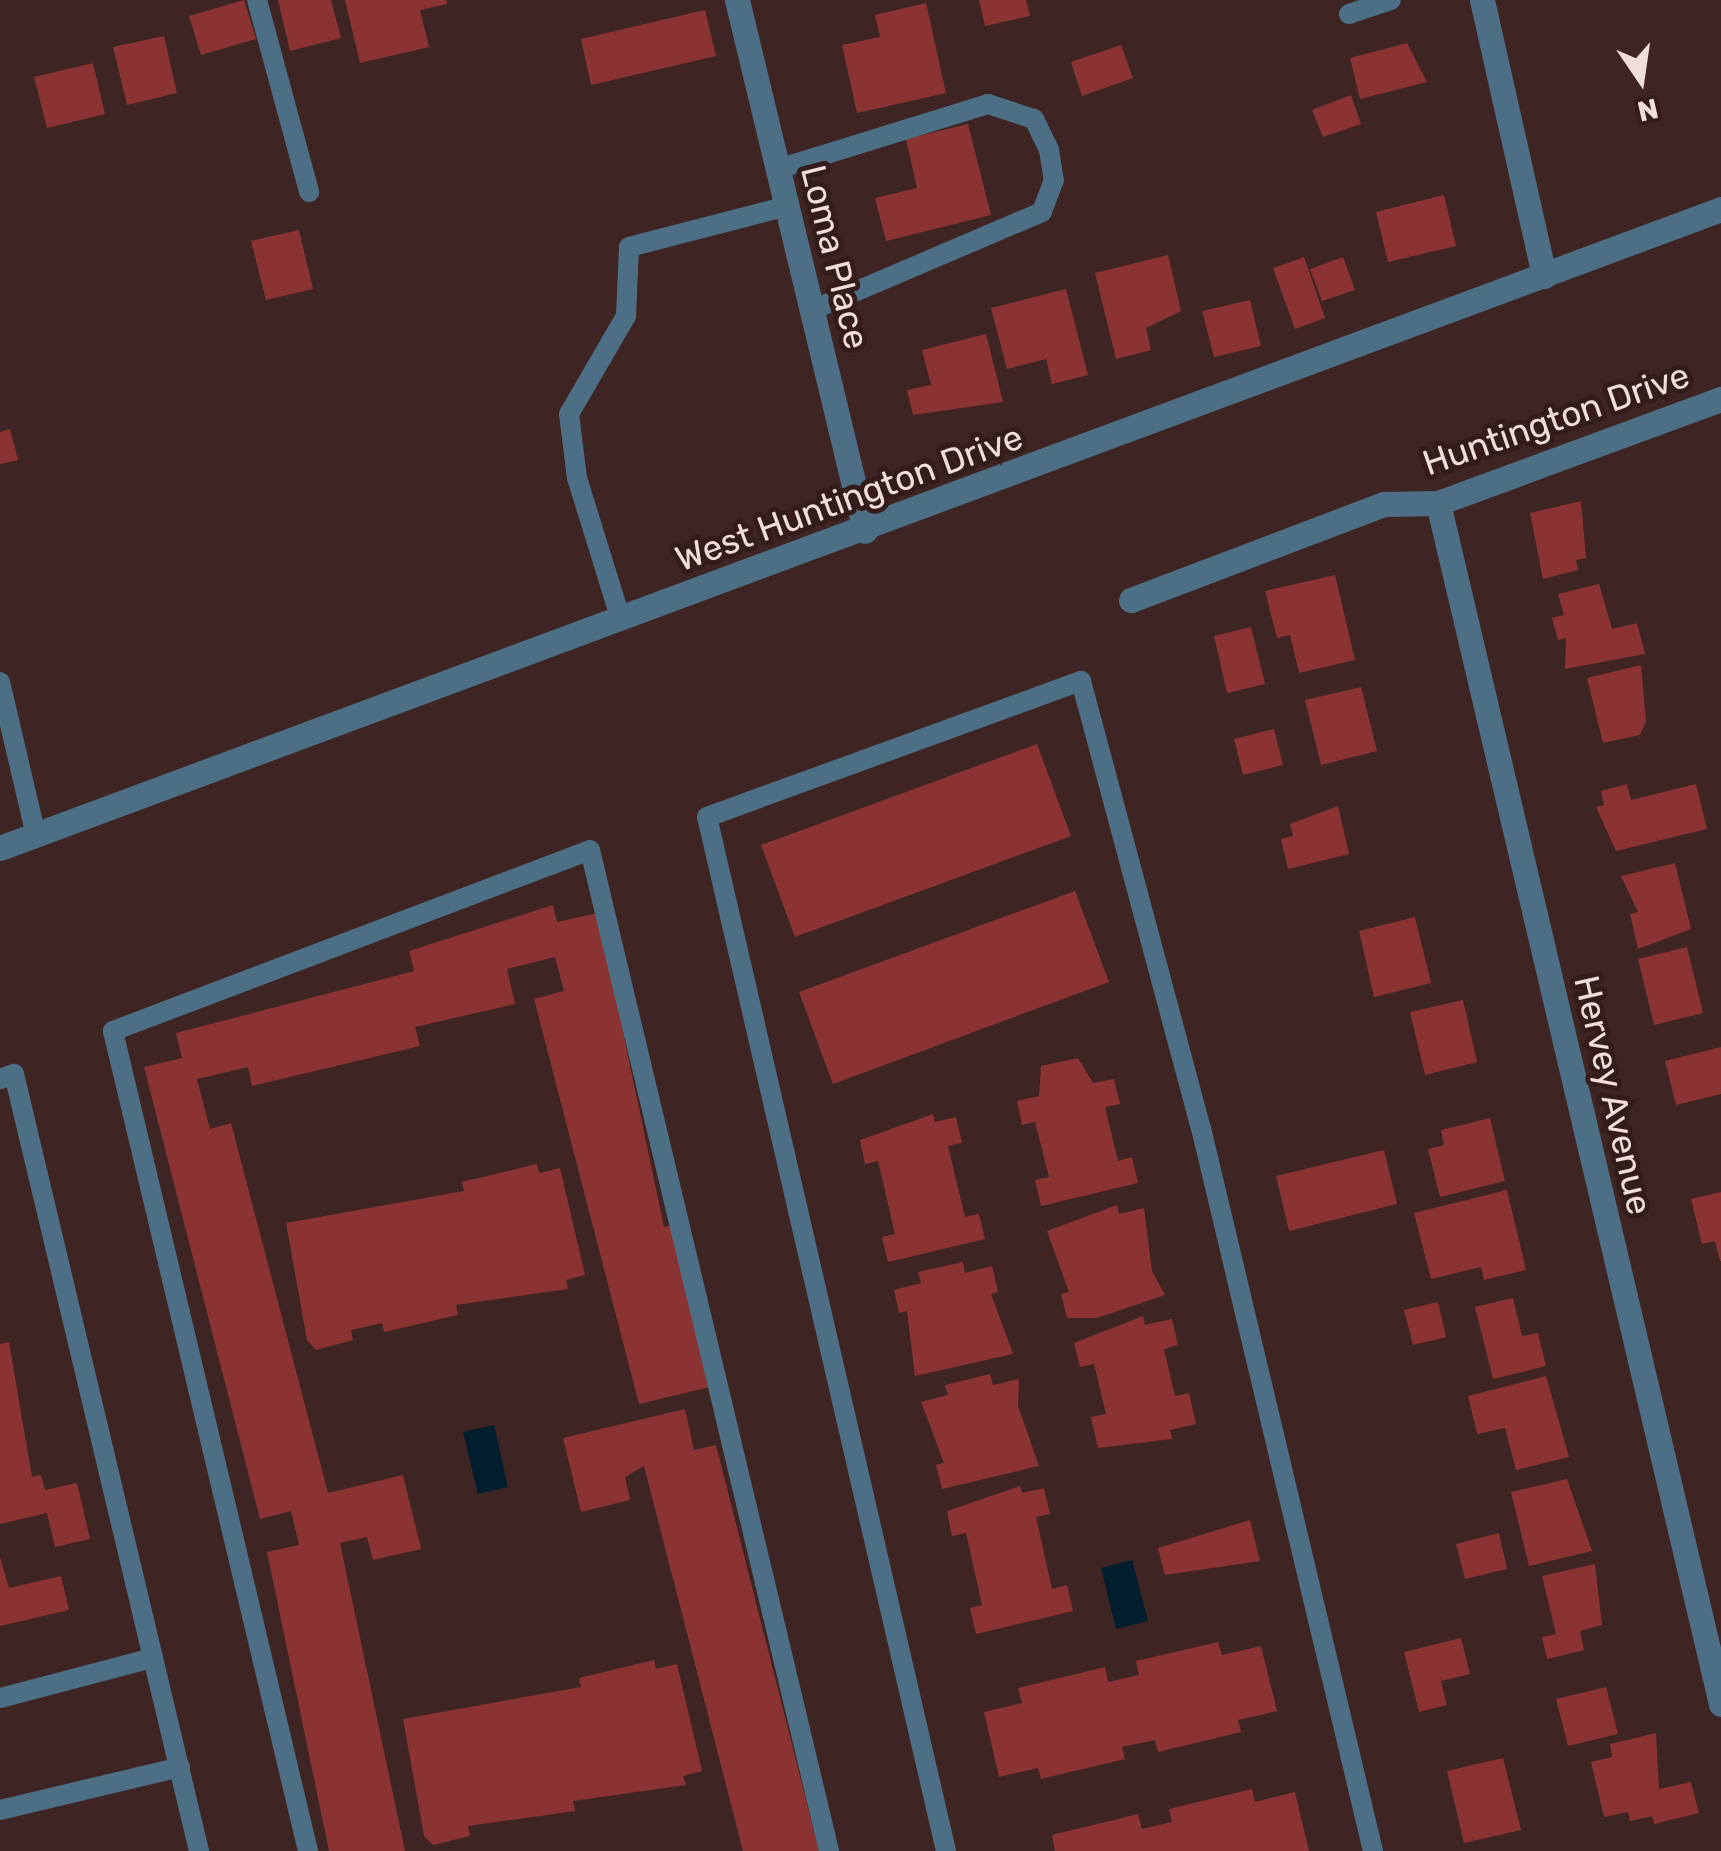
<!DOCTYPE html>
<style>
body{margin:0}
#map{position:relative;width:1721px;height:1851px;overflow:hidden;background:#3e2524;font-family:Rubik,sans-serif}
div>[style]{position:absolute}
.water>*{inset:0;background:#011e2f}
.building>*{inset:0;background:#8b3332}
.service>*{height:20px;margin:-10px;padding:0 10px;transform-origin:10px;border-radius:10px;background:#4c6f86}
.minor>*{height:25px;margin:-12.5px;padding:0 12.5px;transform-origin:12.5px;border-radius:12.5px;background:#4c6f86}
span{translate:-50% -50%;white-space:nowrap;text-align:center;line-height:1.15;-webkit-text-stroke:10px #341c1a;paint-order:stroke}
.street-label{font-size:35px;color:#efdedc}
.north{position:absolute;left:1591px;top:30px;width:100px;height:100px;-webkit-text-stroke:8px #341c1a;paint-order:stroke;rotate:167deg;font-size:28px;font-weight:700;line-height:40px;text-align:center;color:#efdedc}
.north::after{content:'';display:block;margin:auto;width:35px;height:45px;background:#efdedc;clip-path:polygon(50% 0,100% 100%,50% 72%,0 100%)}
</style>
<div id="map">
<div class="water">
<i style="clip-path:polygon(494px 1425px,508px 1487px,478px 1494px,463px 1432px)"></i>
<i style="clip-path:polygon(1132px 1560px,1148px 1621px,1116px 1629px,1101px 1568px)"></i>
</div>
<div class="building">
<i style="clip-path:polygon(244px 0,256px 39px,201px 55px,189px 16px)"></i>
<i style="clip-path:polygon(278px 0,331px 0,341px 38px,290px 51px)"></i>
<i style="clip-path:polygon(345px 0,446px 0,447px 4px,420px 10px,429px 47px,360px 63px)"></i>
<i style="clip-path:polygon(979px 0,1026px 0,1030px 16px,985px 26px)"></i>
<i style="clip-path:polygon(926px 3px,946px 93px,857px 113px,842px 45px,880px 37px,875px 15px)"></i>
<i style="clip-path:polygon(705px 10px,716px 56px,591px 85px,581px 39px)"></i>
<i style="clip-path:polygon(164px 36px,177px 93px,127px 105px,113px 47px)"></i>
<i style="clip-path:polygon(1407px 43px,1427px 82px,1360px 99px,1350px 58px)"></i>
<i style="clip-path:polygon(1121px 45px,1133px 78px,1082px 96px,1071px 62px)"></i>
<i style="clip-path:polygon(93px 63px,105px 114px,47px 128px,34px 77px)"></i>
<i style="clip-path:polygon(1351px 95px,1361px 124px,1323px 137px,1312px 110px)"></i>
<i style="clip-path:polygon(968px 124px,991px 215px,886px 241px,875px 198px,917px 188px,906px 139px)"></i>
<i style="clip-path:polygon(1444px 195px,1456px 246px,1388px 262px,1376px 212px)"></i>
<i style="clip-path:polygon(299px 230px,313px 289px,266px 300px,251px 241px)"></i>
<i style="clip-path:polygon(1168px 255px,1181px 311px,1146px 328px,1151px 350px,1116px 359px,1095px 273px)"></i>
<i style="clip-path:polygon(1304px 257px,1325px 318px,1295px 329px,1273px 268px)"></i>
<i style="clip-path:polygon(1343px 257px,1355px 290px,1322px 301px,1310px 269px)"></i>
<i style="clip-path:polygon(1066px 289px,1088px 375px,1052px 384px,1046px 359px,1007px 369px,991px 308px)"></i>
<i style="clip-path:polygon(1250px 300px,1261px 346px,1214px 357px,1202px 311px)"></i>
<i style="clip-path:polygon(986px 334px,1003px 402px,913px 415px,907px 390px,931px 385px,922px 350px)"></i>
<i style="clip-path:polygon(10px 429px,18px 460px,0 464px,0 432px)"></i>
<i style="clip-path:polygon(1581px 501px,1586px 558px,1576px 560px,1578px 570px,1543px 579px,1530px 513px)"></i>
<i style="clip-path:polygon(1335px 575px,1355px 660px,1299px 673px,1290px 635px,1277px 638px,1265px 591px)"></i>
<i style="clip-path:polygon(1599px 584px,1612px 629px,1637px 623px,1645px 654px,1565px 669px,1566px 638px,1558px 640px,1552px 618px,1564px 615px,1558px 594px)"></i>
<i style="clip-path:polygon(1251px 627px,1265px 684px,1227px 693px,1214px 636px)"></i>
<i style="clip-path:polygon(1641px 665px,1646px 722px,1640px 735px,1603px 743px,1587px 678px)"></i>
<i style="clip-path:polygon(1361px 687px,1377px 751px,1321px 765px,1305px 700px)"></i>
<i style="clip-path:polygon(1274px 729px,1283px 765px,1243px 775px,1234px 739px)"></i>
<i style="clip-path:polygon(1037px 744px,1071px 836px,795px 937px,761px 845px)"></i>
<i style="clip-path:polygon(1627px 784px,1631px 800px,1696px 784px,1707px 829px,1616px 851px,1596px 807px,1604px 805px,1601px 791px)"></i>
<i style="clip-path:polygon(1338px 806px,1349px 854px,1288px 869px,1281px 839px,1293px 836px,1290px 824px)"></i>
<i style="clip-path:polygon(1675px 863px,1691px 929px,1638px 949px,1630px 914px,1638px 912px,1621px 876px)"></i>
<i style="clip-path:polygon(1075px 891px,1109px 982px,833px 1084px,799px 992px)"></i>
<i style="clip-path:polygon(553px 905px,557px 922px,598px 913px,664px 1227px,672px 1225px,710px 1387px,639px 1404px,534px 999px,564px 991px,555px 957px,507px 969px,515px 1004px,415px 1027px,420px 1046px,252px 1086px,248px 1067px,197px 1079px,210px 1129px,231px 1123px,328px 1493px,403px 1475px,421px 1549px,373px 1560px,367px 1537px,340px 1543px,405px 1851px,329px 1851px,267px 1552px,299px 1545px,291px 1511px,260px 1519px,144px 1067px,182px 1058px,176px 1033px,414px 971px,409px 951px)"></i>
<i style="clip-path:polygon(1415px 917px,1431px 983px,1374px 997px,1359px 931px)"></i>
<i style="clip-path:polygon(1687px 947px,1703px 1013px,1654px 1025px,1638px 959px)"></i>
<i style="clip-path:polygon(1463px 1000px,1477px 1062px,1425px 1075px,1410px 1012px)"></i>
<i style="clip-path:polygon(1721px 1047px,1721px 1094px,1676px 1105px,1665px 1061px)"></i>
<i style="clip-path:polygon(1078px 1058px,1093px 1083px,1114px 1079px,1120px 1104px,1105px 1107px,1118px 1161px,1132px 1157px,1138px 1183px,1041px 1206px,1035px 1180px,1049px 1177px,1035px 1122px,1022px 1125px,1017px 1101px,1039px 1096px,1041px 1066px)"></i>
<i style="clip-path:polygon(933px 1114px,935px 1122px,956px 1117px,962px 1143px,948px 1146px,965px 1217px,979px 1214px,985px 1239px,888px 1262px,882px 1237px,895px 1234px,878px 1161px,865px 1164px,860px 1140px)"></i>
<i style="clip-path:polygon(1490px 1118px,1505px 1181px,1440px 1197px,1428px 1149px,1444px 1145px,1441px 1130px)"></i>
<i style="clip-path:polygon(1384px 1150px,1397px 1204px,1289px 1231px,1276px 1176px)"></i>
<i style="clip-path:polygon(537px 1164px,539px 1173px,560px 1168px,585px 1275px,566px 1280px,568px 1289px,456px 1305px,458px 1315px,384px 1332px,382px 1323px,351px 1330px,353px 1340px,316px 1350px,307px 1340px,286px 1223px,464px 1191px,462px 1182px)"></i>
<i style="clip-path:polygon(1507px 1190px,1526px 1270px,1484px 1280px,1481px 1267px,1431px 1279px,1414px 1213px)"></i>
<i style="clip-path:polygon(1721px 1192px,1721px 1261px,1720px 1261px,1715px 1241px,1702px 1244px,1691px 1199px)"></i>
<i style="clip-path:polygon(1117px 1205px,1119px 1214px,1144px 1208px,1152px 1271px,1165px 1295px,1097px 1318px,1067px 1318px,1061px 1294px,1069px 1292px,1047px 1231px)"></i>
<i style="clip-path:polygon(963px 1262px,965px 1273px,992px 1266px,998px 1292px,991px 1294px,1013px 1354px,915px 1376px,907px 1311px,899px 1313px,894px 1290px,921px 1283px,918px 1272px)"></i>
<i style="clip-path:polygon(1513px 1298px,1522px 1336px,1538px 1333px,1546px 1366px,1493px 1379px,1475px 1307px)"></i>
<i style="clip-path:polygon(1438px 1302px,1446px 1337px,1413px 1345px,1404px 1310px)"></i>
<i style="clip-path:polygon(1143px 1316px,1145px 1325px,1172px 1319px,1178px 1345px,1164px 1349px,1175px 1396px,1189px 1393px,1196px 1424px,1170px 1430px,1172px 1439px,1098px 1448px,1091px 1417px,1106px 1414px,1094px 1364px,1080px 1367px,1074px 1343px)"></i>
<i style="clip-path:polygon(9px 1342px,32px 1477px,41px 1475px,45px 1490px,77px 1483px,90px 1539px,55px 1547px,47px 1513px,0 1524px,0 1344px)"></i>
<i style="clip-path:polygon(990px 1374px,993px 1385px,1019px 1379px,1018px 1406px,1039px 1466px,942px 1489px,936px 1465px,944px 1463px,921px 1402px,948px 1395px,945px 1385px)"></i>
<i style="clip-path:polygon(1546px 1376px,1569px 1457px,1516px 1470px,1505px 1428px,1477px 1434px,1468px 1396px)"></i>
<i style="clip-path:polygon(685px 1409px,694px 1450px,716px 1445px,819px 1851px,743px 1851px,644px 1466px,625px 1477px,630px 1500px,581px 1512px,563px 1438px)"></i>
<i style="clip-path:polygon(1567px 1479px,1592px 1551px,1529px 1566px,1511px 1492px)"></i>
<i style="clip-path:polygon(1020px 1486px,1022px 1493px,1044px 1488px,1050px 1514px,1036px 1517px,1052px 1589px,1067px 1585px,1073px 1611px,976px 1634px,970px 1608px,982px 1605px,966px 1533px,952px 1536px,947px 1511px)"></i>
<i style="clip-path:polygon(1250px 1520px,1260px 1561px,1165px 1575px,1158px 1548px)"></i>
<i style="clip-path:polygon(1499px 1533px,1507px 1569px,1465px 1579px,1456px 1544px)"></i>
<i style="clip-path:polygon(0 1557px,9px 1588px,61px 1576px,69px 1610px,0 1626px)"></i>
<i style="clip-path:polygon(1595px 1564px,1602px 1625px,1580px 1631px,1584px 1650px,1547px 1659px,1542px 1637px,1556px 1634px,1542px 1576px)"></i>
<i style="clip-path:polygon(1461px 1638px,1470px 1674px,1441px 1681px,1447px 1705px,1419px 1712px,1404px 1652px)"></i>
<i style="clip-path:polygon(1218px 1642px,1222px 1655px,1261px 1646px,1277px 1711px,1238px 1720px,1241px 1732px,1158px 1752px,1155px 1740px,1122px 1747px,1125px 1759px,1041px 1779px,1038px 1768px,999px 1777px,984px 1712px,1022px 1703px,1018px 1688px,1105px 1667px,1108px 1682px,1139px 1675px,1136px 1661px)"></i>
<i style="clip-path:polygon(654px 1660px,656px 1669px,677px 1664px,702px 1771px,683px 1776px,686px 1785px,573px 1801px,575px 1811px,468px 1826px,470px 1836px,433px 1845px,424px 1836px,403px 1719px,581px 1687px,579px 1678px)"></i>
<i style="clip-path:polygon(1606px 1687px,1618px 1734px,1568px 1746px,1556px 1699px)"></i>
<i style="clip-path:polygon(1656px 1733px,1659px 1789px,1691px 1782px,1699px 1813px,1654px 1824px,1652px 1816px,1630px 1821px,1628px 1812px,1604px 1817px,1591px 1762px,1612px 1757px,1610px 1744px)"></i>
<i style="clip-path:polygon(1503px 1758px,1521px 1830px,1464px 1843px,1447px 1771px)"></i>
<i style="clip-path:polygon(1252px 1789px,1255px 1802px,1295px 1792px,1309px 1851px,1055px 1851px,1052px 1835px,1138px 1814px,1142px 1829px,1172px 1822px,1169px 1809px)"></i>
</div>
<div class="service">
<i style="left:257px;top:0;width:199px;rotate:74.8deg"></i>
<i style="left:1349px;top:14px;width:44px;rotate:-18.4deg"></i>
<i style="left:778px;top:169px;width:220px;rotate:-17.2deg"></i>
<i style="left:988px;top:104px;width:48px;rotate:18.1deg"></i>
<i style="left:1034px;top:119px;width:34px;rotate:64deg"></i>
<i style="left:1049px;top:150px;width:30px;rotate:81deg"></i>
<i style="left:1054px;top:180px;width:34px;rotate:111deg"></i>
<i style="left:1042px;top:212px;width:250px;rotate:156.9deg"></i>
<i style="left:621px;top:620px;width:149px;rotate:-107.2deg"></i>
<i style="left:577px;top:478px;width:64px;rotate:-97.1deg"></i>
<i style="left:569px;top:414px;width:113px;rotate:-59.8deg"></i>
<i style="left:626px;top:316px;width:69px;rotate:-87.5deg"></i>
<i style="left:629px;top:247px;width:163px;rotate:-14.5deg"></i>
<i style="left:0;top:682px;width:157px;rotate:76.8deg"></i>
<i style="left:0;top:1079px;width:15px;rotate:-20deg"></i>
<i style="left:14px;top:1074px;width:799px;rotate:76.61deg"></i>
<i style="left:0;top:1698px;width:158px;rotate:-14.7deg"></i>
<i style="left:0;top:1810px;width:185px;rotate:-13.4deg"></i>
<i style="left:308px;top:1851px;width:843px;rotate:-103.38deg"></i>
<i style="left:113px;top:1031px;width:510px;rotate:-20.78deg"></i>
<i style="left:590px;top:850px;width:1029px;rotate:76.57deg"></i>
<i style="left:946px;top:1851px;width:1061px;rotate:-103.01deg"></i>
<i style="left:707px;top:817px;width:398px;rotate:-20deg"></i>
<i style="left:1081px;top:681px;width:463px;rotate:75deg"></i>
<i style="left:1201px;top:1128px;width:743px;rotate:76.62deg"></i>
</div>
<div class="minor">
<i style="left:737px;top:0;width:546px;rotate:76.45deg"></i>
<i style="left:1482px;top:0;width:283px;rotate:77.3deg"></i>
<i style="left:1438px;top:503px;width:1234px;rotate:76.74deg"></i>
<i style="left:1131px;top:600px;width:271px;rotate:-20.8deg"></i>
<i style="left:1384px;top:504px;width:54px;rotate:-1.1deg"></i>
<i style="left:1438px;top:503px;width:302px;rotate:-20.2deg"></i>
<i style="left:0;top:848px;width:1836px;rotate:-20.37deg"></i>
</div>
<div class="street-label">
<span style="left:835px;top:257px;rotate:76deg">Loma Place</span>
<span style="left:1556px;top:419px;rotate:-19deg">Huntington Drive</span>
<span style="left:849px;top:498px;rotate:-20deg">West Huntington Drive</span>
<span style="left:1613px;top:1095px;rotate:77deg">Hervey Avenue</span>
</div>
<div class="north">N</div>
</div>
